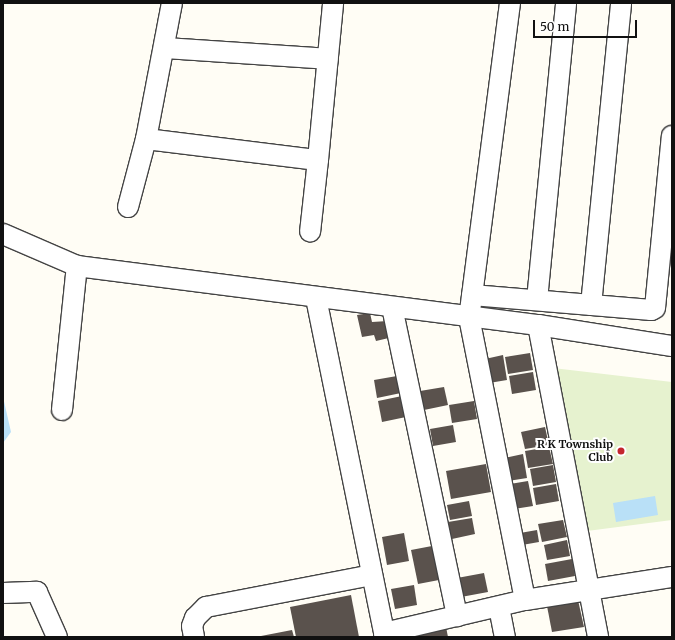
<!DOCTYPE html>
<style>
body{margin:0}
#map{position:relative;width:675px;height:640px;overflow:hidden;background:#fffdf5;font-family:Merriweather,serif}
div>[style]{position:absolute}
.pitch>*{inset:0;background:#e6f2cf}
.water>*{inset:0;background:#b9e0f7}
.building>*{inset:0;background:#5a524d}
.roads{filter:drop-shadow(1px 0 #444) drop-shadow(-1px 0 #444) drop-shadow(0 1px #444) drop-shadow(0 -1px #444)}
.minor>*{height:20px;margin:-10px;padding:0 10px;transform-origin:10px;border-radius:10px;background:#fff}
.dots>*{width:11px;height:11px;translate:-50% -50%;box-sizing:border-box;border:2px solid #fff;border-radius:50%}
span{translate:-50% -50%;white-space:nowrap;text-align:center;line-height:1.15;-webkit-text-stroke:4px #fff;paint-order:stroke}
.poi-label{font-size:11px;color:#111;font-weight:700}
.right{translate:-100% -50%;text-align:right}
.frame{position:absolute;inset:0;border:4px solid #111;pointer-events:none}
.scale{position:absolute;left:533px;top:20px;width:104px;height:18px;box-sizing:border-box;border:2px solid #111;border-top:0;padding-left:5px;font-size:12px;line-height:14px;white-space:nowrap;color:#111;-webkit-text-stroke:3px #fff;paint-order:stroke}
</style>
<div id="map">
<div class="pitch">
<i style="clip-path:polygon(553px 368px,672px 382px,672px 520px,587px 531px)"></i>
</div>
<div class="water">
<i style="clip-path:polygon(3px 397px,11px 432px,3px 443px)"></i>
<i style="clip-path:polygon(655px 496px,658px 515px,616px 522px,613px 503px)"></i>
</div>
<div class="building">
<i style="clip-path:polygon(370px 313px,372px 322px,388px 321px,393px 337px,376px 341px,374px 335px,362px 337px,357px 315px)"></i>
<i style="clip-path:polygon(530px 353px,533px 370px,508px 374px,505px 357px)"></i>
<i style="clip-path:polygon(503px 355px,507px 380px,489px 383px,485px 359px)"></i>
<i style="clip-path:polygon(533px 372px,536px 390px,512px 394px,509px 376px)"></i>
<i style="clip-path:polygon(397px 376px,401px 393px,377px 398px,374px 380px)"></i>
<i style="clip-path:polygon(444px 387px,448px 405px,424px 410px,420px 391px)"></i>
<i style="clip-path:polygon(402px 396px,406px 417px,382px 422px,378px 401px)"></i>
<i style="clip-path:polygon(474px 401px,477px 419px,452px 423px,449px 405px)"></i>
<i style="clip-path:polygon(453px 425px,456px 442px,433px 446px,430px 429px)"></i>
<i style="clip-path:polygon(545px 427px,549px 445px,525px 449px,521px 432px)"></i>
<i style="clip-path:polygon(549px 447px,553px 464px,528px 468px,525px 451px)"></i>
<i style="clip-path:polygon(523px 454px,527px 478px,508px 481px,504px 458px)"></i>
<i style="clip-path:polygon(486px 464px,491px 492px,451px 499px,446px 471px)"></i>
<i style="clip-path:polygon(553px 465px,556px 482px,533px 486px,530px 469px)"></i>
<i style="clip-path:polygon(528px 481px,533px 506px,514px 509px,510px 484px)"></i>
<i style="clip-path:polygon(556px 484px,559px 501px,536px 505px,533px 488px)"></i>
<i style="clip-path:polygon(469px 501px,472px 516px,450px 520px,447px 505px)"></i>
<i style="clip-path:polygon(472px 518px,475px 534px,452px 539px,448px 522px)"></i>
<i style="clip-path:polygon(563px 520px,567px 537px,542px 542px,538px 524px)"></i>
<i style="clip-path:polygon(537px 530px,539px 542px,522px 545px,520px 533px)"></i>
<i style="clip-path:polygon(404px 533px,409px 561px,387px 565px,382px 537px)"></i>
<i style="clip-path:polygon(567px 540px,570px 556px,547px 560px,544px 545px)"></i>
<i style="clip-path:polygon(432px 546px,439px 580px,418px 584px,411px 550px)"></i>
<i style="clip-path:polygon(572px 559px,575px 576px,548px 581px,545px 564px)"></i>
<i style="clip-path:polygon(484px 573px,488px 592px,461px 597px,457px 578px)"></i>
<i style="clip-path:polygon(414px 585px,417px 605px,395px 609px,391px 589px)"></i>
<i style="clip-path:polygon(351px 595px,359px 637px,296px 637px,290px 607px)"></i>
<i style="clip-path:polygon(578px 600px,584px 627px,552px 632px,547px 606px)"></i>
<i style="clip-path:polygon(446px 627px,448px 637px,413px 637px,412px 633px)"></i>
<i style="clip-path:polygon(292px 630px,294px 637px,261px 637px,261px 636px)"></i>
</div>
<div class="roads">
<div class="minor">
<i style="left:510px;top:3px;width:317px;rotate:97.4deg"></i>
<i style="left:469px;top:317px;width:288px;rotate:78.8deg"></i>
<i style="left:164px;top:48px;width:164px;rotate:3.8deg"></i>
<i style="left:146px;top:139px;width:173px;rotate:7deg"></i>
<i style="left:318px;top:160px;width:72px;rotate:96.3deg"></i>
<i style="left:318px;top:160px;width:158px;rotate:-84.5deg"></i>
<i style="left:128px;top:207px;width:70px;rotate:-75.2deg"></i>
<i style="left:146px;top:139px;width:138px;rotate:-79.2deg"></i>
<i style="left:3px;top:234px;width:81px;rotate:23.4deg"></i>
<i style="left:77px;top:266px;width:465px;rotate:7.3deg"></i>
<i style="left:538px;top:325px;width:136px;rotate:8.9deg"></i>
<i style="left:472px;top:295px;width:180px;rotate:4.8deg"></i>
<i style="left:651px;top:310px;width:4px;rotate:-27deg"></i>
<i style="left:655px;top:308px;width:173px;rotate:-84.4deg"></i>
<i style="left:316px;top:298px;width:346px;rotate:78.5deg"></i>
<i style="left:537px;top:300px;width:298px;rotate:-84.4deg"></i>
<i style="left:591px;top:305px;width:303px;rotate:-84.3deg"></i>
<i style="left:392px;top:307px;width:316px;rotate:78.1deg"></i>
<i style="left:538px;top:325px;width:318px;rotate:79.1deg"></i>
<i style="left:62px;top:410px;width:145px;rotate:-84.1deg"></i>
<i style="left:3px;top:593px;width:34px;rotate:-2deg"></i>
<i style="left:37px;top:592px;width:49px;rotate:66deg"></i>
<i style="left:499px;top:607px;width:31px;rotate:79deg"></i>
<i style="left:384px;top:633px;width:145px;rotate:-13.2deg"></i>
<i style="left:525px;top:600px;width:149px;rotate:-8.9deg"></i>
<i style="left:194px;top:637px;width:11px;rotate:-100deg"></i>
<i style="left:192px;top:626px;width:9px;rotate:-69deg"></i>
<i style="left:195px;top:618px;width:16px;rotate:-45deg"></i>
<i style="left:206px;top:607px;width:169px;rotate:-10.9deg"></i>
</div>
</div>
<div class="dots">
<i style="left:621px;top:451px;background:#c4262e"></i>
</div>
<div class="poi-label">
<span class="right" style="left:613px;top:451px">R K Township<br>Club</span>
</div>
<div class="frame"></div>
<div class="scale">50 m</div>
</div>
